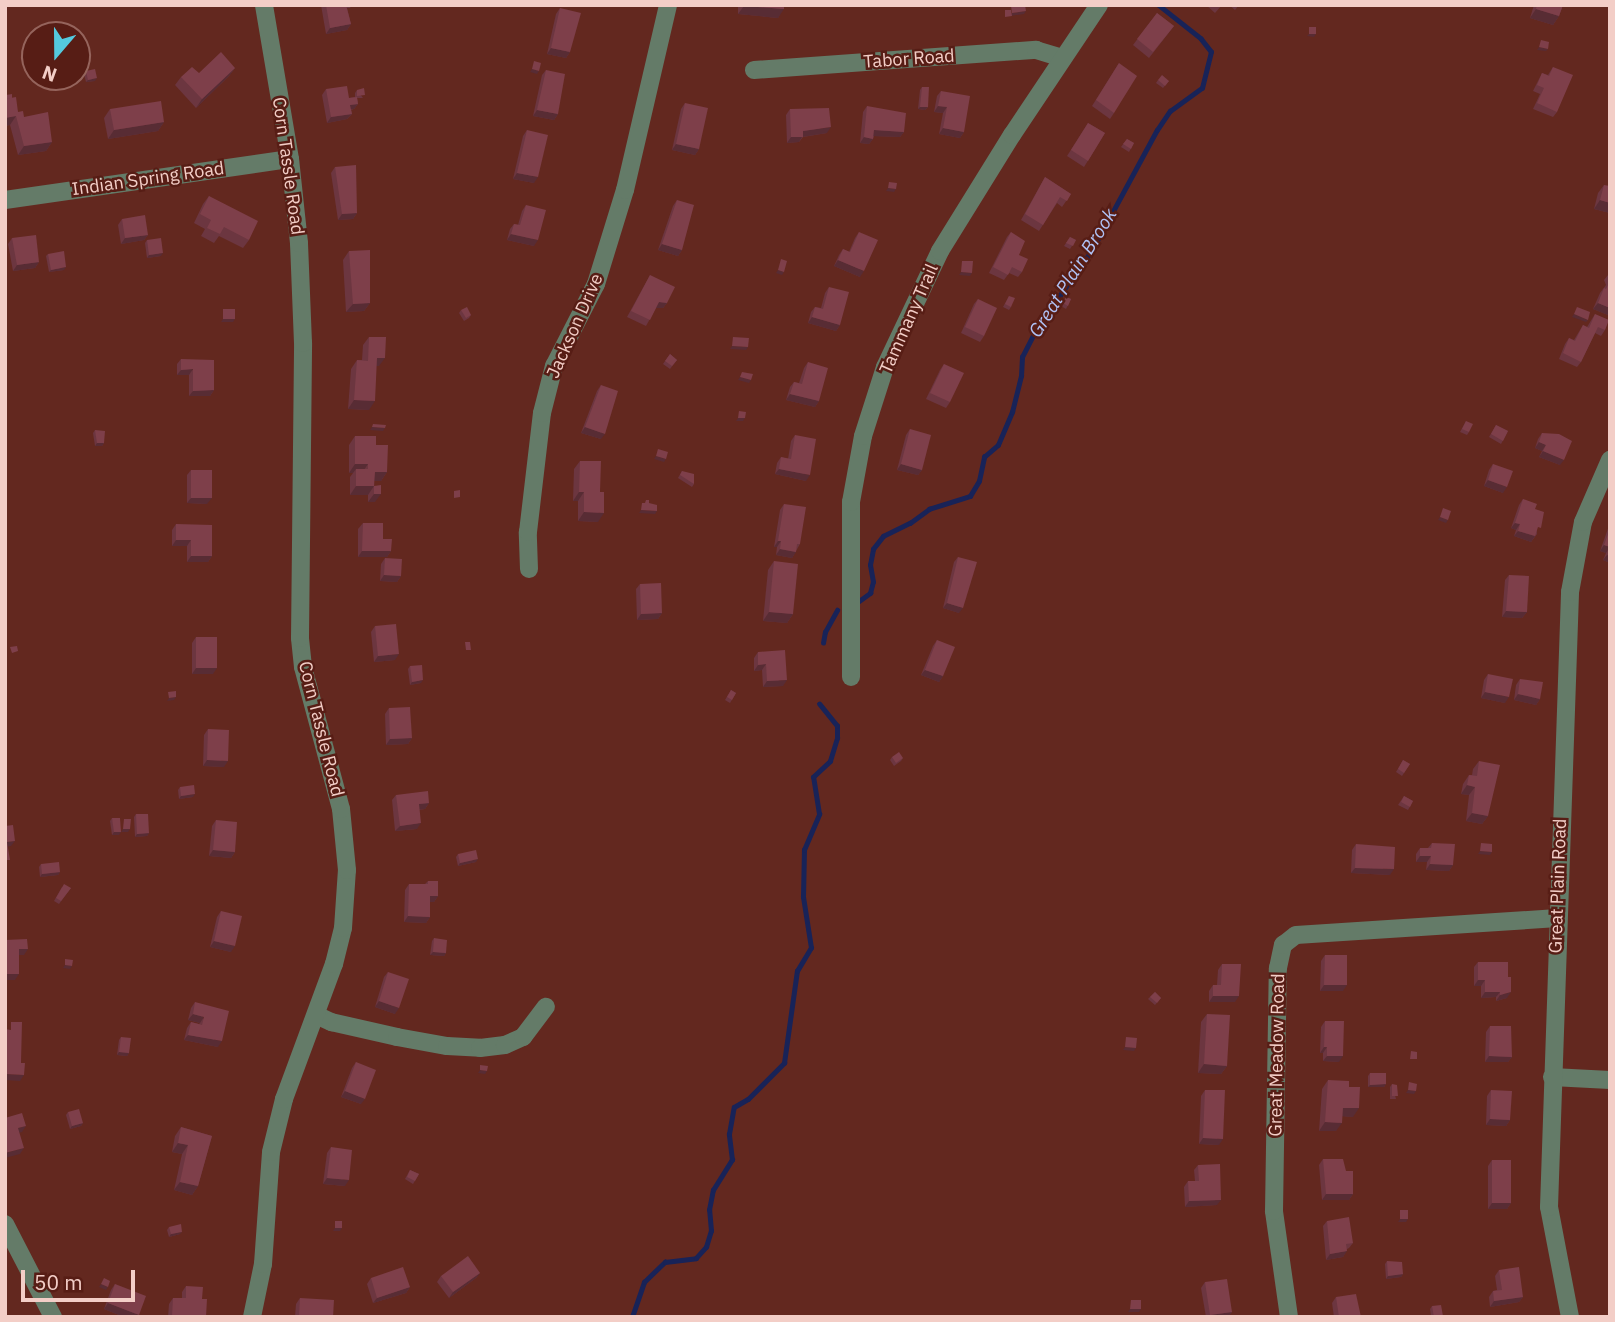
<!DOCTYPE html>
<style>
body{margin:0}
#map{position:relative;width:1615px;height:1322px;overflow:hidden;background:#63281f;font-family:"IBM Plex Sans",sans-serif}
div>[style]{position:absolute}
.stream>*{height:4.5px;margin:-2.25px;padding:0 2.25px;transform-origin:2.25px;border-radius:2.25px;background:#182358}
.minor>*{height:18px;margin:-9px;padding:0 9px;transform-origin:9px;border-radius:9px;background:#647b68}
.wall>*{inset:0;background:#6c3640}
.shaded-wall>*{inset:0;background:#582c34}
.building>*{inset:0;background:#7e3f4a}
span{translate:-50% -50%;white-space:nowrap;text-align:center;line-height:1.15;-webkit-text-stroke:5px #571d15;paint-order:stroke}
.street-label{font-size:18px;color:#f3cec7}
.water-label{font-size:19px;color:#b0c2f5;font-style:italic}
.frame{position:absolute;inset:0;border:7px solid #f3cec7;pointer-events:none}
.north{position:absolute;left:21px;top:21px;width:70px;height:70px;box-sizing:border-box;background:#571d15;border:2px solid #95645c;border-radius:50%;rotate:200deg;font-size:19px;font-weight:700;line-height:28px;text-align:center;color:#f3cec7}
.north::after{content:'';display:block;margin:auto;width:24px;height:32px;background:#54cade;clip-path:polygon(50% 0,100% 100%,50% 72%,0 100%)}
.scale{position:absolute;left:21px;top:1270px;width:114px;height:32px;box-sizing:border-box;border:4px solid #f3cec7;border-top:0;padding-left:9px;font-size:21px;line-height:24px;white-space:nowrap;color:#f3cec7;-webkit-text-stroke:5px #571d15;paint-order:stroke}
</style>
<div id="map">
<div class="stream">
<i style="left:859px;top:601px;width:14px;rotate:-36deg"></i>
<i style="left:870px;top:593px;width:11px;rotate:-75deg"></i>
<i style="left:873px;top:582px;width:17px;rotate:-100deg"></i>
<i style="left:870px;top:565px;width:16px;rotate:-79deg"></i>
<i style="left:873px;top:549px;width:16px;rotate:-52deg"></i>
<i style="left:883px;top:536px;width:30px;rotate:-26deg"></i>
<i style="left:910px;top:523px;width:24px;rotate:-36deg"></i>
<i style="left:929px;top:509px;width:43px;rotate:-17.6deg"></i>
<i style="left:970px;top:496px;width:17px;rotate:-59deg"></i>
<i style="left:979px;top:481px;width:25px;rotate:-78deg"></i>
<i style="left:984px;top:457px;width:18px;rotate:-41deg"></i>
<i style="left:998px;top:445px;width:36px;rotate:-67deg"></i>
<i style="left:1012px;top:412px;width:37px;rotate:-76deg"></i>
<i style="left:1021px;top:376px;width:19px;rotate:-87deg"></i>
<i style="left:1022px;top:357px;width:27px;rotate:-63deg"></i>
<i style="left:1034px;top:333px;width:24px;rotate:-48deg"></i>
<i style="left:1050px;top:315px;width:22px;rotate:-63deg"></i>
<i style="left:1060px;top:295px;width:55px;rotate:-54.6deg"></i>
<i style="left:1092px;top:250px;width:136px;rotate:-61.6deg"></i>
<i style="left:1157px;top:130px;width:23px;rotate:-56deg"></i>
<i style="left:1170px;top:111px;width:39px;rotate:-36deg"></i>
<i style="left:1202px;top:88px;width:37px;rotate:-76deg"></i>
<i style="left:1211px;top:52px;width:16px;rotate:-128deg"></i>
<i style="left:1201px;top:39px;width:55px;rotate:-141.7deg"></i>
<i style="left:823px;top:643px;width:11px;rotate:-80deg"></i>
<i style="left:825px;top:632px;width:25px;rotate:-61deg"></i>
<i style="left:632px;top:1317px;width:37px;rotate:-71deg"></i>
<i style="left:644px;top:1282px;width:29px;rotate:-44deg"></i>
<i style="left:665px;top:1262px;width:31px;rotate:-7deg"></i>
<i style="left:696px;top:1258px;width:15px;rotate:-48deg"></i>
<i style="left:706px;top:1247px;width:17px;rotate:-73deg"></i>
<i style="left:711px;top:1231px;width:21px;rotate:-95deg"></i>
<i style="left:709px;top:1210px;width:20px;rotate:-79deg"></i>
<i style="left:713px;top:1190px;width:36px;rotate:-58deg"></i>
<i style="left:732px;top:1160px;width:26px;rotate:-97deg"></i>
<i style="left:729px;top:1134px;width:27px;rotate:-80deg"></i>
<i style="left:734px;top:1107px;width:16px;rotate:-30deg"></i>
<i style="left:748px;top:1099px;width:51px;rotate:-45deg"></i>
<i style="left:784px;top:1063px;width:93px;rotate:-82deg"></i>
<i style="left:797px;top:971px;width:27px;rotate:-59deg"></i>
<i style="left:811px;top:948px;width:52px;rotate:-98.9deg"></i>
<i style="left:803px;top:897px;width:47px;rotate:-88.8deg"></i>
<i style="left:804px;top:850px;width:39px;rotate:-67deg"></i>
<i style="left:819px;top:814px;width:37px;rotate:-99deg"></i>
<i style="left:813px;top:777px;width:23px;rotate:-43deg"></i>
<i style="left:830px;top:761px;width:24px;rotate:-73deg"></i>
<i style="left:837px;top:738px;width:12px;rotate:-90deg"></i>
<i style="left:837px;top:726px;width:28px;rotate:-129deg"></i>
</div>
<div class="minor">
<i style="left:754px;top:70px;width:283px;rotate:-4.1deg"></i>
<i style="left:1036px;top:50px;width:28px;rotate:17deg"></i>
<i style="left:5px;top:200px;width:288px;rotate:-8.2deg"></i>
<i style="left:529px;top:569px;width:37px;rotate:-92deg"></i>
<i style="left:528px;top:532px;width:120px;rotate:-83.3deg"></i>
<i style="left:542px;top:413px;width:49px;rotate:-75.7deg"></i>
<i style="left:554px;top:366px;width:92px;rotate:-62.9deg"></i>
<i style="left:596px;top:284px;width:98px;rotate:-72.9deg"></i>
<i style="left:625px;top:190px;width:190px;rotate:-76.9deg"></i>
<i style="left:851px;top:677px;width:175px;rotate:-90deg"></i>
<i style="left:851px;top:502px;width:67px;rotate:-79.7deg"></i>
<i style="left:863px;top:436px;width:72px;rotate:-72.3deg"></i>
<i style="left:885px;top:367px;width:128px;rotate:-64.6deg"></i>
<i style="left:940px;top:251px;width:137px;rotate:-58.2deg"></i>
<i style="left:1012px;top:135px;width:156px;rotate:-56.2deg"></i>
<i style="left:316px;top:1015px;width:17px;rotate:25deg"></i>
<i style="left:331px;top:1022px;width:68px;rotate:12.8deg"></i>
<i style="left:397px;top:1037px;width:51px;rotate:10.2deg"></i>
<i style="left:447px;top:1046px;width:33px;rotate:3deg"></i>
<i style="left:480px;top:1048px;width:25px;rotate:-7deg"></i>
<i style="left:505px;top:1045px;width:20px;rotate:-24deg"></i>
<i style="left:523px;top:1037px;width:38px;rotate:-53deg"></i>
<i style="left:1552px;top:1077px;width:58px;rotate:3deg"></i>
<i style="left:5px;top:1224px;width:105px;rotate:62.7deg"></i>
<i style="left:252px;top:1317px;width:54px;rotate:-78.3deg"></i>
<i style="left:263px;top:1264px;width:112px;rotate:-85.9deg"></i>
<i style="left:271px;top:1152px;width:55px;rotate:-76.2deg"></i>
<i style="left:284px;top:1099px;width:144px;rotate:-69.7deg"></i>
<i style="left:334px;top:964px;width:37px;rotate:-76deg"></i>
<i style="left:343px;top:928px;width:58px;rotate:-86.1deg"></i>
<i style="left:347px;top:870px;width:61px;rotate:-95.6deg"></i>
<i style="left:341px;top:809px;width:147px;rotate:-105deg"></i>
<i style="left:303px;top:667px;width:29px;rotate:-96deg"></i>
<i style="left:300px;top:638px;width:295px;rotate:-89.4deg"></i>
<i style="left:303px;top:343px;width:100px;rotate:-92.3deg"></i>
<i style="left:299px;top:243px;width:84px;rotate:-96.1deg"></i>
<i style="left:290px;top:159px;width:156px;rotate:-99.6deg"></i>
<i style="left:1289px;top:1317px;width:107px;rotate:-98.1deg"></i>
<i style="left:1274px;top:1211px;width:243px;rotate:-89.1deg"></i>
<i style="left:1278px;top:968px;width:24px;rotate:-78deg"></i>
<i style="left:1283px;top:945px;width:16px;rotate:-38deg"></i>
<i style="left:1296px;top:935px;width:262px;rotate:-3.7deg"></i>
<i style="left:1570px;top:1317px;width:112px;rotate:-100.8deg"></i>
<i style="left:1549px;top:1207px;width:615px;rotate:-88.04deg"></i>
<i style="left:1570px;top:592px;width:71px;rotate:-79.5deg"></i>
<i style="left:1583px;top:522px;width:68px;rotate:-66.5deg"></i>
</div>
<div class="wall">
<i style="clip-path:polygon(321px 5px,352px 5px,350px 8px,347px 8px,351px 24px,347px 30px,326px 34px)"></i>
<i style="clip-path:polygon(738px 5px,784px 5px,778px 18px,738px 14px)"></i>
<i style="clip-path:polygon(1206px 5px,1222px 5px,1215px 13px)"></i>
<i style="clip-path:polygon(1229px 5px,1239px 5px,1235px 10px)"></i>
<i style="clip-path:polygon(1534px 5px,1563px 5px,1559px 16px,1553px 25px,1530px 18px)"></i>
<i style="clip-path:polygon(560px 8px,570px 52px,566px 58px,547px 54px,556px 14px)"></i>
<i style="clip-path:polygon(1157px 13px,1174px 26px,1149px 58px,1133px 45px)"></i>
<i style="clip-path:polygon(1119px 63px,1114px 113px,1110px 119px,1092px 106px)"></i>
<i style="clip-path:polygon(1553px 67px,1557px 112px,1553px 117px,1533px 109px,1540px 94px,1533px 91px,1542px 73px,1548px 75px)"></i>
<i style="clip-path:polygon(235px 68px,229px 76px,196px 108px,175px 85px,181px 77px)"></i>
<i style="clip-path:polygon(546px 70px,558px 114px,554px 120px,533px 116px,542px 75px)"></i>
<i style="clip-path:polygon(86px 71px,95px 81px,86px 82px,84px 74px)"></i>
<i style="clip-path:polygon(1158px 80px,1169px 81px,1163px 88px,1156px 83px)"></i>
<i style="clip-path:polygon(922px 87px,928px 107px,925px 110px,918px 109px,920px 90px)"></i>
<i style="clip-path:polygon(326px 89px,349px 98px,355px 97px,355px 93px,357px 90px,363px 98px,357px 98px,358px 104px,354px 109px,351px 110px,352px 114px,347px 119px,327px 123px,322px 95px)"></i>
<i style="clip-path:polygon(941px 91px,964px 132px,960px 138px,939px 134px,943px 113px,934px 112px,937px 96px)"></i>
<i style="clip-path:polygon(6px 95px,12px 98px,18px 112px,52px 142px,46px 151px,18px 155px,10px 125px,5px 126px)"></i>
<i style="clip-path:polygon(685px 103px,699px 149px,695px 155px,672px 150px,681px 109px)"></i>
<i style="clip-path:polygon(867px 106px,904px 132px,900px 137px,874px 136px,873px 139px,869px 144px,860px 143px,863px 112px)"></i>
<i style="clip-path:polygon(110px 109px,164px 122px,158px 131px,108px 139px,104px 118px)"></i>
<i style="clip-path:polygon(790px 109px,827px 133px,803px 137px,799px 142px,787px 143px,786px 115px)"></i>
<i style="clip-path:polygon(1088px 123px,1105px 133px,1084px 167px,1067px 156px)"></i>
<i style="clip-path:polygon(527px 130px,534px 183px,513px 179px,523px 136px)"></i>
<i style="clip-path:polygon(1127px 139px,1134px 143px,1129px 152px,1121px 147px)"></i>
<i style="clip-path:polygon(335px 167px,357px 213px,353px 219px,338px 220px,331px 173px)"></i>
<i style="clip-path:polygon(1045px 177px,1071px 194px,1062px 207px,1057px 203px,1039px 231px,1021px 220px)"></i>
<i style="clip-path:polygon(1604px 185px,1610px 213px,1594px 209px,1598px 193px)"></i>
<i style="clip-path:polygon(209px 196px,249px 240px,243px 248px,219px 236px,214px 243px,201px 236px,205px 229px,194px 223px,203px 204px)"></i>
<i style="clip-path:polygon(677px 200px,682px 250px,678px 256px,658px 250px,673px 206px)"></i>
<i style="clip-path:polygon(526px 205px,534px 246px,507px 240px,510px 229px,514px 224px,518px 225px,522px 211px)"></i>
<i style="clip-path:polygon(122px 219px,148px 235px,144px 240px,121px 244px,118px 225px)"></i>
<i style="clip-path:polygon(859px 232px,860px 277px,834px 266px,839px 255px,843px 249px,849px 252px,855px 238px)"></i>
<i style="clip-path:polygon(1011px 232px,1019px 255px,1022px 272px,1018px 277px,1009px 273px,1004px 280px,989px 273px,1007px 237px)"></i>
<i style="clip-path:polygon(1070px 237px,1076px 240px,1070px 249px,1064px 246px)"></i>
<i style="clip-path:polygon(12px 238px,39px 262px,35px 268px,13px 271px,8px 244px)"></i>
<i style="clip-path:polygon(147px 240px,161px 256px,147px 258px,145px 243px)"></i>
<i style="clip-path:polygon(349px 251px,370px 303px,364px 311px,346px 312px,343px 260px)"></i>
<i style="clip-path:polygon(48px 254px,64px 270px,49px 272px,46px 256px)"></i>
<i style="clip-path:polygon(650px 275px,667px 303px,663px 308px,656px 308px,646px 326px,627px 317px)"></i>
<i style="clip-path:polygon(1608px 275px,1610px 275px,1610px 313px,1608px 315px,1593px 309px,1600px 293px,1606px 285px,1604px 280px)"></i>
<i style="clip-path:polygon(829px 287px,840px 325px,836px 331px,808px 323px,811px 312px,815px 307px,821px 308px,825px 293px)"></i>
<i style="clip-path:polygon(1009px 296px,1011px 307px,1009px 310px,1003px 307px)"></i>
<i style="clip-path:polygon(1066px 297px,1071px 299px,1066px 309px,1061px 306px)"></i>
<i style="clip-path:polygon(978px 299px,984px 336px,980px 342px,961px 333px,974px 304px)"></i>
<i style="clip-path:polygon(461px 310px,471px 315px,469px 318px,464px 321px,459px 313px)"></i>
<i style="clip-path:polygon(1595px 314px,1605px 330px,1601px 336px,1595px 333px,1581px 362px,1577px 367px,1559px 359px,1565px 344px,1569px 338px,1574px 340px,1583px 325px,1587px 327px)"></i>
<i style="clip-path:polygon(369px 337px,379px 366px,376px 366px,369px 410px,348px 409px,351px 369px,357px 360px,362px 360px,363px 345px)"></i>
<i style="clip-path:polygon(670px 354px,677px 360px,670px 369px,663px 364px)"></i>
<i style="clip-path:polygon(181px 359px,214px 390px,210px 396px,189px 396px,189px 375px,177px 375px,177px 364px)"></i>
<i style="clip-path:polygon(808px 362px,819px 401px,815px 407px,786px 400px,790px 387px,794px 382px,799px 383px,804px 368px)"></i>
<i style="clip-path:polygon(944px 364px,950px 402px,946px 408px,926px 399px,940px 370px)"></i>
<i style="clip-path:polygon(601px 385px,601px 439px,581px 433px,597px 391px)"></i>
<i style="clip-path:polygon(1466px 421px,1469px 432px,1467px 435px,1460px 432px)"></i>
<i style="clip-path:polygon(1496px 425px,1508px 431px,1501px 444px,1489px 437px)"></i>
<i style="clip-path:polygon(910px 429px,922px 470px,918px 475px,897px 470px,906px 435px)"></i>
<i style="clip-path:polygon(95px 430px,104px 443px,102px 446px,95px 446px,93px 433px)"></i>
<i style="clip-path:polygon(1542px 433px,1560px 465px,1539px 457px,1542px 451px,1535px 448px,1538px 439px)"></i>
<i style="clip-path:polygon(795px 435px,806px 481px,775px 474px,777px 463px,781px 457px,788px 459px,791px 441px)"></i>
<i style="clip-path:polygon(355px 436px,376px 445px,387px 472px,381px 481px,374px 481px,375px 502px,368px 502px,368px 495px,350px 495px,350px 477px,353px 473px,349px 473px,349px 445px)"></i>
<i style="clip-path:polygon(580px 461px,600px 492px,598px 522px,578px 521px,578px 501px,573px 501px,574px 469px)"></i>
<i style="clip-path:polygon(1493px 464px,1503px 493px,1484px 486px,1489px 470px)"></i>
<i style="clip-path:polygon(191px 470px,207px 504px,187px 503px,187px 475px)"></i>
<i style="clip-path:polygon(682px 471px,694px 484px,692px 487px,678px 478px)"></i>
<i style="clip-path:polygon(1523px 499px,1535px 509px,1537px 534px,1531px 542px,1514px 536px,1516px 530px,1511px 528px,1519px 505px)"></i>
<i style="clip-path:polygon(784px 504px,800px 544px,792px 558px,776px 555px,777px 547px,774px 547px,780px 510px)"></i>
<i style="clip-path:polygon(363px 523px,383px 539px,391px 551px,387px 557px,358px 557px,358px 529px)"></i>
<i style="clip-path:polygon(1610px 523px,1610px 563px,1603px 560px,1606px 553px,1600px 551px)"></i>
<i style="clip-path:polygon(176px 524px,212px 556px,208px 562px,187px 562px,187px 546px,172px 546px,172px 530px)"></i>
<i style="clip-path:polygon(958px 557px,959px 613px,943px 608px,954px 562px)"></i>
<i style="clip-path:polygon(385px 558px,401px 576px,397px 582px,380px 581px,381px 564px)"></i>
<i style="clip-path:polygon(774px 561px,793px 614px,787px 623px,763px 621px,768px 570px)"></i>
<i style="clip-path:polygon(1509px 575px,1527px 612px,1522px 618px,1502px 617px,1505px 580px)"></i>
<i style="clip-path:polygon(640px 584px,662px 613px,658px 619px,637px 620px,636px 589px)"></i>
<i style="clip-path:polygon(375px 626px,395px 660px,374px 662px,371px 632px)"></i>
<i style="clip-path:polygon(196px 637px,213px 674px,192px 674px,192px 643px)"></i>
<i style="clip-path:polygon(937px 640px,943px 676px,939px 682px,921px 675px,933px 646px)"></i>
<i style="clip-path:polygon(758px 652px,783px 686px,763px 687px,762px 670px,754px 671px,754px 658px)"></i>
<i style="clip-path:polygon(410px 666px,421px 683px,410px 685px,408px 669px)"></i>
<i style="clip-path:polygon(1488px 674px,1505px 703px,1481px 698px,1484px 680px)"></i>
<i style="clip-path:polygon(1520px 679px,1540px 699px,1536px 705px,1514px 700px,1516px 685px)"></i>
<i style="clip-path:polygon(731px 690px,736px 693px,730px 703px,725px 700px)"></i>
<i style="clip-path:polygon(389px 708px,412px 738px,408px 744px,386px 745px,385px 714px)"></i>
<i style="clip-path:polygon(208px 729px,224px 767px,203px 766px,204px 735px)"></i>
<i style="clip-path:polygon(892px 757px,903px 758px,901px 761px,894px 766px,890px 760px)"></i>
<i style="clip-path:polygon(1403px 760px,1410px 764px,1402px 776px,1396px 772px)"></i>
<i style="clip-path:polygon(1479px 761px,1488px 816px,1482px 824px,1466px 821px,1469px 795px,1461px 794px,1463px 784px,1469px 775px,1472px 775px,1473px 769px)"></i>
<i style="clip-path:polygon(180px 787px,193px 797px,179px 799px,178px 790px)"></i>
<i style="clip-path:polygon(396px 795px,429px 803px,425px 809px,419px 810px,417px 829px,395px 831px,392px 800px)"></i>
<i style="clip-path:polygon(1404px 796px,1413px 801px,1408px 810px,1398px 805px)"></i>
<i style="clip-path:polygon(136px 814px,149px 833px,147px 836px,135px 837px,134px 817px)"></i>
<i style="clip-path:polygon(112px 818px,119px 835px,112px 835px,110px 821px)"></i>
<i style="clip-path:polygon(216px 820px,235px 852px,231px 858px,209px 856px,212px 826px)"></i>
<i style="clip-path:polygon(1432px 843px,1453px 865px,1449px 871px,1426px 870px,1427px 862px,1416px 862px,1416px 854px,1420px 848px,1428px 848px)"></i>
<i style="clip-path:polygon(1356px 844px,1390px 875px,1351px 873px,1352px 850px)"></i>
<i style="clip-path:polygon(458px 854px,476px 862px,458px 866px,456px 857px)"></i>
<i style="clip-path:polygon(41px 864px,60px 872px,58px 875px,40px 877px,39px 867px)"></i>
<i style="clip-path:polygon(428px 881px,438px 896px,434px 902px,430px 902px,430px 917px,426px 923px,404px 922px,405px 890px,409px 884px,425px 884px)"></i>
<i style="clip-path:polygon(62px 887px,71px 888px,59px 904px,54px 901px)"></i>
<i style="clip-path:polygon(221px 911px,231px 952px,210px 947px,217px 917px)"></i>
<i style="clip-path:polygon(434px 938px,446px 953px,444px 956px,430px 955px,432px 941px)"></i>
<i style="clip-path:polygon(1325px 955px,1343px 991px,1320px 991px,1321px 961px)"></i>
<i style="clip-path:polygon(1478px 962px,1507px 998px,1496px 1001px,1496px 997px,1481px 998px,1481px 986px,1474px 986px,1474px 967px)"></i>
<i style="clip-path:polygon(1222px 964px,1235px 1002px,1209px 1002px,1209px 991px,1213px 985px,1217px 985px,1218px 970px)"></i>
<i style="clip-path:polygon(388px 972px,395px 1014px,375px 1007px,384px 977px)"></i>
<i style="clip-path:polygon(1155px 992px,1161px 998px,1155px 1005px,1148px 999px)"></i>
<i style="clip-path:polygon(195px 1002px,218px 1047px,184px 1040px,187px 1028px,191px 1022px,199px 1024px,200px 1023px,188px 1020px,191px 1008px)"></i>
<i style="clip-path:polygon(1207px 1014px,1227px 1066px,1221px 1074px,1198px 1073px,1201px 1022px)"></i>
<i style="clip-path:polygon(1325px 1021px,1339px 1062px,1323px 1061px,1323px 1053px,1320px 1053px,1321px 1027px)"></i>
<i style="clip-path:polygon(1490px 1026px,1512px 1057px,1508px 1062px,1485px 1062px,1486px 1032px)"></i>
<i style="clip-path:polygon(121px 1037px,129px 1053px,127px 1056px,117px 1055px,119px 1040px)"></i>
<i style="clip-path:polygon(356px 1062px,361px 1104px,341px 1097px,352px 1068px)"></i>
<i style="clip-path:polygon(1370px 1073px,1386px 1084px,1384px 1087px,1368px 1087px,1368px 1076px)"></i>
<i style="clip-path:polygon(1328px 1080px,1349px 1087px,1353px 1117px,1342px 1116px,1336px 1131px,1319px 1131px,1322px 1089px)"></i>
<i style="clip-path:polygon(1392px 1084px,1396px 1099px,1390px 1099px,1390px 1087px)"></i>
<i style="clip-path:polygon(1205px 1090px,1219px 1145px,1199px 1144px,1201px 1096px)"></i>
<i style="clip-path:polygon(1491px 1090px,1510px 1120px,1506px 1126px,1486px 1125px,1487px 1096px)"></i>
<i style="clip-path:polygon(68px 1112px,83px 1123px,81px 1126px,70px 1129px,66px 1115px)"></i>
<i style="clip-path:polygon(181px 1127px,212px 1136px,198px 1186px,192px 1195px,174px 1190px,182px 1154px,172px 1152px,175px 1136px)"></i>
<i style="clip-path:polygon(331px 1147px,345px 1186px,323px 1184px,327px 1153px)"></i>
<i style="clip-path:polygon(1323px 1159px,1346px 1171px,1353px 1194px,1349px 1200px,1322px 1200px,1319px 1165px)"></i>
<i style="clip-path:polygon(1492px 1160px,1511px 1203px,1507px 1209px,1488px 1209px,1488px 1166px)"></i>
<i style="clip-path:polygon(1198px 1165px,1217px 1205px,1185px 1207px,1184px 1187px,1188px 1181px,1195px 1181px,1194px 1170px)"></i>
<i style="clip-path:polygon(410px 1170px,419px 1174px,413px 1184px,405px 1179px)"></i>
<i style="clip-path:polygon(1327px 1221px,1353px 1243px,1349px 1248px,1347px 1249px,1343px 1257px,1326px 1260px,1323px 1226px)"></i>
<i style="clip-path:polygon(169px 1227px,180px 1234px,169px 1237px,167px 1230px)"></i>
<i style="clip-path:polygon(1387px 1261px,1403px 1274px,1401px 1277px,1386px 1279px,1385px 1264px)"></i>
<i style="clip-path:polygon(1499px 1270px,1523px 1297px,1519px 1302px,1490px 1307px,1489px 1297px,1493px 1291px,1497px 1290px,1495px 1276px)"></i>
<i style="clip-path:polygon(480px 1273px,476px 1278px,449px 1298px,437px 1282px,441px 1276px)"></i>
<i style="clip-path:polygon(371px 1278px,410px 1287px,406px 1293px,373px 1303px,367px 1284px)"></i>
<i style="clip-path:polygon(1205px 1282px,1232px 1312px,1228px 1317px,1206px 1317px,1201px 1288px)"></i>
<i style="clip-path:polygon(115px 1284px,138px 1317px,124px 1317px,104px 1309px,111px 1290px)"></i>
<i style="clip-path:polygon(186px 1286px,206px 1317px,168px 1317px,169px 1304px,173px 1298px,182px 1298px,182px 1292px)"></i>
<i style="clip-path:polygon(1336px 1297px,1361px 1317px,1334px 1317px,1332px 1303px)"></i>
<i style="clip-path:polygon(300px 1298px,333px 1317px,295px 1317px,296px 1304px)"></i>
<i style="clip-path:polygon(1432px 1306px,1443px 1316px,1442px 1317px,1431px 1317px,1430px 1309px)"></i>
</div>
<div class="shaded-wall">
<i style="clip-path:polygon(744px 6px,784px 9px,778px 18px,738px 14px)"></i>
<i style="clip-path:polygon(1536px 9px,1559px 16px,1553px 25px,1530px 18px)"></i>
<i style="clip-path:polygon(1026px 11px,1024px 14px,1010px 16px,1012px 13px)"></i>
<i style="clip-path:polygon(351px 24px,347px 30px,326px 34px,330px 28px)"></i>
<i style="clip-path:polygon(1309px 34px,1316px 34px,1314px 37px,1307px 36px)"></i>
<i style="clip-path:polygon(1539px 47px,1548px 49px,1546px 51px,1537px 50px)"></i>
<i style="clip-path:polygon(551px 48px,570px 52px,566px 58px,547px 54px)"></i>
<i style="clip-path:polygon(235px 68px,229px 76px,196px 108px,202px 99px)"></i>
<i style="clip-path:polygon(532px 69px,539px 71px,537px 74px,530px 72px)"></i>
<i style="clip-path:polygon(97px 78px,95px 81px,86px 82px,88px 80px)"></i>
<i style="clip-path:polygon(358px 104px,354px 109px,346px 110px,350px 105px)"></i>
<i style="clip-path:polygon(938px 106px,947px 107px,943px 113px,934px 112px)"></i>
<i style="clip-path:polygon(920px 107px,928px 107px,925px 110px,918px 109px)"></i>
<i style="clip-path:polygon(537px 110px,558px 114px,554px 120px,533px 116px)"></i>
<i style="clip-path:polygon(352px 114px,347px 119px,327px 123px,331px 117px)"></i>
<i style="clip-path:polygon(16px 116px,10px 125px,5px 126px,5px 118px)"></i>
<i style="clip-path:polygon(164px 122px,158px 131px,108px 139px,114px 130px)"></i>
<i style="clip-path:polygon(831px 127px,827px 133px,802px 137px,799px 142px,787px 143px,791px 137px,803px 131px)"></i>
<i style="clip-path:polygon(943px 128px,964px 132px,960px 138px,939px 134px)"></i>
<i style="clip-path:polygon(874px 130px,904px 132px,900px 137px,870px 136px)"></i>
<i style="clip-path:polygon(864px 137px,873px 139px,869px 144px,860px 143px)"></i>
<i style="clip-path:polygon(52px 142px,46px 151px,18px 155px,24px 146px)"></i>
<i style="clip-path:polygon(676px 144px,699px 149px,695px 155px,672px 150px)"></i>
<i style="clip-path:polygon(517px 173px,538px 177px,534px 183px,513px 179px)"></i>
<i style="clip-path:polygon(888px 188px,896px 189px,894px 192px,886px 191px)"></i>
<i style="clip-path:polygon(1600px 200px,1610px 203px,1610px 213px,1594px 209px)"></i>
<i style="clip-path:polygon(357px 213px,353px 219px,338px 220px,342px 214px)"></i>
<i style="clip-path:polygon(511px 234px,538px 240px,534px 246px,507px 240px)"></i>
<i style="clip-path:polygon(148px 235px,144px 240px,121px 244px,125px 238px)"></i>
<i style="clip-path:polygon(662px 244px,682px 250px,678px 256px,658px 250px)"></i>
<i style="clip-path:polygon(163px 253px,161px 256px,147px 258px,149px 255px)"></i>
<i style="clip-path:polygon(838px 260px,864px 271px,860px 277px,834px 266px)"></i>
<i style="clip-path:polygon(39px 262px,35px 268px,13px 271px,17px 265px)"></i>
<i style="clip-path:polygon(66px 267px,64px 270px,49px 272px,51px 270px)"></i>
<i style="clip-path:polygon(778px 270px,784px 272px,782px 275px,776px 273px)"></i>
<i style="clip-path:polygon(961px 272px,972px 273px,970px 276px,959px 275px)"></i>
<i style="clip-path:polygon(659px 302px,667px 303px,663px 308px,654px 308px)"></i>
<i style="clip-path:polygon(370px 303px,364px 311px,346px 312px,353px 304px)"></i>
<i style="clip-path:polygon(1598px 303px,1610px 308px,1610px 313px,1608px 315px,1593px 309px)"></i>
<i style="clip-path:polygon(1574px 314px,1588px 320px,1586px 322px,1572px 317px)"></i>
<i style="clip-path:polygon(812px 317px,840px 325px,836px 331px,808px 323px)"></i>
<i style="clip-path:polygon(223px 319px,235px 319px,233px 322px,221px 322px)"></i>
<i style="clip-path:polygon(732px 346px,748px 347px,746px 350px,730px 349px)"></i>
<i style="clip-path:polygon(377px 358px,385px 358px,379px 366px,371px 366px)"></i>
<i style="clip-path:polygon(193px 369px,189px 375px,177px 375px,181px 370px)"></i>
<i style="clip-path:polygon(740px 377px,751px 380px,749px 383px,738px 380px)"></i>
<i style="clip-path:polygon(214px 390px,210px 396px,189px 396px,193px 391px)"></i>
<i style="clip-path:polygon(790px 394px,819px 401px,815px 407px,786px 400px)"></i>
<i style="clip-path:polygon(354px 400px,375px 401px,369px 410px,348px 409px)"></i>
<i style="clip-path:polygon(738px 418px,745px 418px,743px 421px,736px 421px)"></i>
<i style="clip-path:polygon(372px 427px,385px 428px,383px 431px,370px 430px)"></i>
<i style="clip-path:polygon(585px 427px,605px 434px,601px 439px,581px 433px)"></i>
<i style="clip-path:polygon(1539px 442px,1546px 445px,1542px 451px,1535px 448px)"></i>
<i style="clip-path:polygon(97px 443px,104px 443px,102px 446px,95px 446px)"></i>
<i style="clip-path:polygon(1543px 451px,1564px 460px,1560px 465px,1539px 457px)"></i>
<i style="clip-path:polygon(656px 456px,666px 459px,664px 462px,654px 459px)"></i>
<i style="clip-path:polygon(355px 464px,368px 464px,362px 473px,356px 469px,353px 473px,349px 473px)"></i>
<i style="clip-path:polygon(901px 464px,922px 470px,918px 475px,897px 470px)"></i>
<i style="clip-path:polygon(779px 469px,810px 475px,806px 481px,775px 474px)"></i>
<i style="clip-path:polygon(375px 472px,387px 472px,381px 481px,369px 481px)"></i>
<i style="clip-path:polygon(1488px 480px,1507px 487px,1503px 493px,1484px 486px)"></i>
<i style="clip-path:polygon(356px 486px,374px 486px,368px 495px,350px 495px)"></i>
<i style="clip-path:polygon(579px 492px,584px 492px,578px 501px,573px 501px)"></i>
<i style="clip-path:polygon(374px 494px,381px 494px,375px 502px,368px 502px)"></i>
<i style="clip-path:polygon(191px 498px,212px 498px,207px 504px,187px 503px)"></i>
<i style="clip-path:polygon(641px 510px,657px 511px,655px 514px,639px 513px)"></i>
<i style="clip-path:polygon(584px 512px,604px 513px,598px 522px,578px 521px)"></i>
<i style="clip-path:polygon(1440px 517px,1448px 520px,1446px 523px,1438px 520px)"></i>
<i style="clip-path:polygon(1515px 523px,1520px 524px,1516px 530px,1511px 528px)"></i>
<i style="clip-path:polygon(1518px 531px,1535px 536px,1531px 542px,1514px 536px)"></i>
<i style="clip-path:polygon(176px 540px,191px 540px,187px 546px,172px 546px)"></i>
<i style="clip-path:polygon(778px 541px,781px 541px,777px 547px,774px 547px)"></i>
<i style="clip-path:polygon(1604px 545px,1610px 547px,1606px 553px,1600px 551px)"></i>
<i style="clip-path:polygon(780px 549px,796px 552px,792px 558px,776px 555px)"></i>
<i style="clip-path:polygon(362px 551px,391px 551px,387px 557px,358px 557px)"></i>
<i style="clip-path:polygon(1607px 555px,1610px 556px,1610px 563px,1603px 560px)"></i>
<i style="clip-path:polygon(191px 556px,212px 556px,208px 562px,187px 562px)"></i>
<i style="clip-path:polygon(384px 575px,401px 576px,397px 582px,380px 581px)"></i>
<i style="clip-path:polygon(947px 603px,963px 608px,959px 613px,943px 608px)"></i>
<i style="clip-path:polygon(1506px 611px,1527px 612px,1522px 618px,1502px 617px)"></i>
<i style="clip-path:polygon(769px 612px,793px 614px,787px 623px,763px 621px)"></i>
<i style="clip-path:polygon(662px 613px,658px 619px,637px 620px,641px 614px)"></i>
<i style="clip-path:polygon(399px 654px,395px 660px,374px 662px,378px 656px)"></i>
<i style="clip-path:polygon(766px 664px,762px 670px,754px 671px,758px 665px)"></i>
<i style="clip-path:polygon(196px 668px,217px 668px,213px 674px,192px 674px)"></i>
<i style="clip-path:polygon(925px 670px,943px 676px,939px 682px,921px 675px)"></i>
<i style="clip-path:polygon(423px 680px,421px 683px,410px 685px,412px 682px)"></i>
<i style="clip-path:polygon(787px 680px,783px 686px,763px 687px,767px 681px)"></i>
<i style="clip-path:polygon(1485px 692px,1509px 697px,1505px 703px,1481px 698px)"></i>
<i style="clip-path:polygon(1518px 694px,1540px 699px,1536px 705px,1514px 700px)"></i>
<i style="clip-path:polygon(176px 697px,174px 700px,167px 701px,169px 698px)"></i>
<i style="clip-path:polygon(412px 738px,408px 744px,386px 745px,390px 739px)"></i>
<i style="clip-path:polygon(207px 760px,228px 761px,224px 767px,203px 766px)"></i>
<i style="clip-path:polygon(1467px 785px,1475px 787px,1469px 795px,1461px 794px)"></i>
<i style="clip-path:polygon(195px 794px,193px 797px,179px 799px,181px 796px)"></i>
<i style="clip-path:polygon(429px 803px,425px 809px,415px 810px,419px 804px)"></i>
<i style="clip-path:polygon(1472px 813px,1488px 816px,1482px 824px,1466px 821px)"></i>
<i style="clip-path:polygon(421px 823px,417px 829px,395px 831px,400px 826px)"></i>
<i style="clip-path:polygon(123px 829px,130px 829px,128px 832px,121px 832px)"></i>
<i style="clip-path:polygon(114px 832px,121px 832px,119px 835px,112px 835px)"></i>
<i style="clip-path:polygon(149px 833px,147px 836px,135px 837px,137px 834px)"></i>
<i style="clip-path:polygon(15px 841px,11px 846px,5px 847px,7px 842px)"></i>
<i style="clip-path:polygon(213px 850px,235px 852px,231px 858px,209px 856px)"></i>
<i style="clip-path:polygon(1480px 851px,1492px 852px,1490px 855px,1478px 854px)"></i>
<i style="clip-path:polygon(1420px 856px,1431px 856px,1427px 862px,1416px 862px)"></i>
<i style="clip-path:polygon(478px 859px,476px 862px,458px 866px,460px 863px)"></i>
<i style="clip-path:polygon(1430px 864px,1453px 865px,1449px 871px,1426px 870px)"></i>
<i style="clip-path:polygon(1355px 868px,1394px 869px,1390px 875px,1351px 873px)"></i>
<i style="clip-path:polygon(60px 872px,58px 875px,40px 877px,42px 874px)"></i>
<i style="clip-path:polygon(430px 896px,438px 896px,434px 902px,426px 902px)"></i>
<i style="clip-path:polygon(408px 916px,430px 917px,426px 923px,404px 922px)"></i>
<i style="clip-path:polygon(214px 941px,235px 946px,231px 952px,210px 947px)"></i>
<i style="clip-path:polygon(19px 949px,28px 949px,24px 955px,15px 955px)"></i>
<i style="clip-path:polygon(433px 952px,446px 953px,444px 956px,430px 955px)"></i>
<i style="clip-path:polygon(65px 965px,72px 966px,70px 969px,63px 968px)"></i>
<i style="clip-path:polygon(5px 974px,19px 974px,15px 980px,5px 980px)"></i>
<i style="clip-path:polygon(1478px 980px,1485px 980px,1481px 986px,1474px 986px)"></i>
<i style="clip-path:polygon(1324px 985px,1347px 985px,1343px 991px,1320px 991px)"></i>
<i style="clip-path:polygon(1485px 992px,1500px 992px,1496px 997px,1481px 998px)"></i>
<i style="clip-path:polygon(1511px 992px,1507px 998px,1496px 1001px,1500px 995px)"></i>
<i style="clip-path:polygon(1213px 996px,1239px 996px,1235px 1002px,1209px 1002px)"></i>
<i style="clip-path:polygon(379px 1001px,399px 1008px,395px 1014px,375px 1007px)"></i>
<i style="clip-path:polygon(193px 1014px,204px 1017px,200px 1023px,188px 1020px)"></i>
<i style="clip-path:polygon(188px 1035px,222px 1041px,218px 1047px,184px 1040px)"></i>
<i style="clip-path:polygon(1125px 1047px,1136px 1048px,1134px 1051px,1123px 1050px)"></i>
<i style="clip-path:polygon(1324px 1047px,1327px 1047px,1323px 1053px,1320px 1053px)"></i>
<i style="clip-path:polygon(119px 1052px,129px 1053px,127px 1056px,117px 1055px)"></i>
<i style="clip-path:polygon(1327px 1056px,1343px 1056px,1339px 1062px,1323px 1061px)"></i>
<i style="clip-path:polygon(1489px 1056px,1512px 1057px,1508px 1062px,1485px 1062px)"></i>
<i style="clip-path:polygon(1204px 1064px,1227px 1066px,1221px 1074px,1198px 1073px)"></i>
<i style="clip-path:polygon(480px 1070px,487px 1071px,485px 1074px,478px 1073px)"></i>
<i style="clip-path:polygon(5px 1074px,24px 1075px,20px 1081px,5px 1080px)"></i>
<i style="clip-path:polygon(1386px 1084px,1384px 1087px,1368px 1087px,1370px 1085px)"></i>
<i style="clip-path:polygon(1408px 1090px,1416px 1091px,1414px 1094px,1406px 1093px)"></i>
<i style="clip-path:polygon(345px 1091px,365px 1099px,361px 1104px,341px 1097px)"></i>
<i style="clip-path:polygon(1343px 1108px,1359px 1108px,1353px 1117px,1337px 1116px)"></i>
<i style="clip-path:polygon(1490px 1119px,1510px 1120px,1506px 1126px,1486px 1125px)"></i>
<i style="clip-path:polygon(1325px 1122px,1342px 1123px,1336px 1131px,1319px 1131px)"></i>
<i style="clip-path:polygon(83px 1123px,81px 1126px,70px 1129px,72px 1126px)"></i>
<i style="clip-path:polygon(26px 1126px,22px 1132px,14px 1134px,18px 1128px)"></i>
<i style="clip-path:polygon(1203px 1138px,1223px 1139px,1219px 1145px,1199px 1144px)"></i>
<i style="clip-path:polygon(178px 1143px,188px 1145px,182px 1154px,172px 1152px)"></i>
<i style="clip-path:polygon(24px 1148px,20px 1154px,5px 1158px,5px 1153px)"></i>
<i style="clip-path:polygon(327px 1178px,349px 1180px,345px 1186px,323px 1184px)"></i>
<i style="clip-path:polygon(180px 1182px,198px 1186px,192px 1195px,174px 1190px)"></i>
<i style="clip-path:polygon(1326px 1194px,1353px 1194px,1349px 1200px,1322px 1200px)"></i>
<i style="clip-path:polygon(1221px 1200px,1217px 1205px,1185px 1207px,1189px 1201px)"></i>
<i style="clip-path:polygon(1492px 1203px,1511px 1203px,1507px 1209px,1488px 1209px)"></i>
<i style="clip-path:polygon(1400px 1219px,1408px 1219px,1406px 1222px,1398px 1222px)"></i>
<i style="clip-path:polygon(335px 1228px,342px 1228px,340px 1231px,333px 1231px)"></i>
<i style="clip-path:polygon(182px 1232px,180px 1234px,169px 1237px,171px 1234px)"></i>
<i style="clip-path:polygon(1347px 1251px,1343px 1257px,1326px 1260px,1330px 1254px)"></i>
<i style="clip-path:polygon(480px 1273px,476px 1278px,449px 1298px,453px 1292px)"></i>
<i style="clip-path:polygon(1403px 1274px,1401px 1277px,1386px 1279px,1388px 1276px)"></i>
<i style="clip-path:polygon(101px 1284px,108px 1287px,106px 1290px,99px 1287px)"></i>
<i style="clip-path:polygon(410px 1287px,406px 1293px,373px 1303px,377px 1298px)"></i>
<i style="clip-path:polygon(1523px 1297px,1519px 1302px,1490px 1307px,1494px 1301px)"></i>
<i style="clip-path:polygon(108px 1303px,139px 1315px,138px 1317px,124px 1317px,104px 1309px)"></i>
<i style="clip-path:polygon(1130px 1309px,1141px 1309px,1139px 1312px,1128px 1312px)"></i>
<i style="clip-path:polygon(1232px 1312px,1228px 1317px,1209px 1317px,1210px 1315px)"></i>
</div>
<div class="building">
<i style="clip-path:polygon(326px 5px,346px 5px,351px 24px,330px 28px)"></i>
<i style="clip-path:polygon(744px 5px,784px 5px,784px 9px,744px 6px)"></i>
<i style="clip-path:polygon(1025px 5px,1026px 11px,1012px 13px,1011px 6px)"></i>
<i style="clip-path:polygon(1537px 5px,1563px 5px,1559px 16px,1536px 9px)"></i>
<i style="clip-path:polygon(560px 8px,581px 13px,570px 52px,551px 48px)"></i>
<i style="clip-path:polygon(1005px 10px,1011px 10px,1012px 16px,1005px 17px)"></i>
<i style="clip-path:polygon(1157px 13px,1174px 26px,1153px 52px,1137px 39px)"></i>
<i style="clip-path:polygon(1309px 27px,1316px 27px,1316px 34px,1309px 34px)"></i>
<i style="clip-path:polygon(1541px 40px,1549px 42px,1548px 49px,1539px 47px)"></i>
<i style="clip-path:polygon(221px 52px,235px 68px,202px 99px,181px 77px,192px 67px,199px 73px)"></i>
<i style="clip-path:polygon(534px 61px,541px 63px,539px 71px,532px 69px)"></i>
<i style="clip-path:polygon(1119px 63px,1137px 76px,1114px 113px,1096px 100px)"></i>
<i style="clip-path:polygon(1553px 67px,1573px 75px,1557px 112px,1537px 103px,1544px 88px,1537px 85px,1542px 73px,1549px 76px)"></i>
<i style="clip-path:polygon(95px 69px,97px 78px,88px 80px,86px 71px)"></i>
<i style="clip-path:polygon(546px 70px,565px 74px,558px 114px,537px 110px)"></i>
<i style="clip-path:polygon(1162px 75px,1169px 81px,1165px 86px,1158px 80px)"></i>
<i style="clip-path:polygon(347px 86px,349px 98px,357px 97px,358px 104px,350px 105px,352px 114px,331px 117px,326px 89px)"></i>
<i style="clip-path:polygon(922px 87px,929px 87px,928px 107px,920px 107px)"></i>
<i style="clip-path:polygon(364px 88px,365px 95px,357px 96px,357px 90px)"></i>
<i style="clip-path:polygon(941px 91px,970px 96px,964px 132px,943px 128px,947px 107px,938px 106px)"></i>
<i style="clip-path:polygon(12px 94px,12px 98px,7px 99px,6px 95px)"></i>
<i style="clip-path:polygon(16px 97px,18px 112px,23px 111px,24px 117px,48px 112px,52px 142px,24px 146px,16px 116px,5px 118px,5px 99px)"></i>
<i style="clip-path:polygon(161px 101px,164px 122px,114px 130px,110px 109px)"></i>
<i style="clip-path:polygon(685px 103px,708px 108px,699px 149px,676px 144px)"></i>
<i style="clip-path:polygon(867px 106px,906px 113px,904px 132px,874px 130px,873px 139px,864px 137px)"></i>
<i style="clip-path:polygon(829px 108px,831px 127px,803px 131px,803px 137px,791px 137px,790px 109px)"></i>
<i style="clip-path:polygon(1088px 123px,1105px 133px,1088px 161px,1071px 150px)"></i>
<i style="clip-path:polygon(527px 130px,548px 135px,538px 177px,517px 173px)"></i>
<i style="clip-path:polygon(1127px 139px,1134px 143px,1131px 149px,1123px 144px)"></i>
<i style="clip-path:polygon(356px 165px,357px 213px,342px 214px,335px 167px)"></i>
<i style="clip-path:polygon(1045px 177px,1071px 194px,1067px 201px,1060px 197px,1043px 225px,1025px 214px)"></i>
<i style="clip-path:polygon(889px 182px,897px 183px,896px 189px,888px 188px)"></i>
<i style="clip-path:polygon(1604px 185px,1610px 186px,1610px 203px,1600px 200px)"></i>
<i style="clip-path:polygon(209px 196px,258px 221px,249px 240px,224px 227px,220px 234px,207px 228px,211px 220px,200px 214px)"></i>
<i style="clip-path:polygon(677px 200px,694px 205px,682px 250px,662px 244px)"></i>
<i style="clip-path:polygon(526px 205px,546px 210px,538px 240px,511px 234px,514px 224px,520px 225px)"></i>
<i style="clip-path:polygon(145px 215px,148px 235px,125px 238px,122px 219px)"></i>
<i style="clip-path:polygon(859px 232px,878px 240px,864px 271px,838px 260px,843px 249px,850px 252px)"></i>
<i style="clip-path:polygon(1011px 232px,1025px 241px,1019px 255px,1028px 259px,1022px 272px,1012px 267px,1008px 275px,993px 267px)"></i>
<i style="clip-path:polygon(36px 235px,39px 262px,17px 265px,12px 238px)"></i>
<i style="clip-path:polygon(1070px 237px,1076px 240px,1073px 246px,1066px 243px)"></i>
<i style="clip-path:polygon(161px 238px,163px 253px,149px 255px,147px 240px)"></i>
<i style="clip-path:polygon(370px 250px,370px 303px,353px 304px,349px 251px)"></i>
<i style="clip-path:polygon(64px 251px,66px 267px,51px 270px,48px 254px)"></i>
<i style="clip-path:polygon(781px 259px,787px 261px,784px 272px,778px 270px)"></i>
<i style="clip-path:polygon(962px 261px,973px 261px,972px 273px,961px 272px)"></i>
<i style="clip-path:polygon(650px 275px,675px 287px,667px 303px,659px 302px,650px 320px,631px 311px)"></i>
<i style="clip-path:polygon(1610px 281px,1610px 308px,1598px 303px,1604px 288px,1606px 289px)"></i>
<i style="clip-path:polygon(829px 287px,849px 292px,840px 325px,812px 317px,815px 307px,823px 309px)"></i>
<i style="clip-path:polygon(1009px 296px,1015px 298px,1011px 307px,1005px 304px)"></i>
<i style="clip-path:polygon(1066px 297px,1071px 299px,1068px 306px,1063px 303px)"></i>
<i style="clip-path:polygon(978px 299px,997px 308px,984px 336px,965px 327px)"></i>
<i style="clip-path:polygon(467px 307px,471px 315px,466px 318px,461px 310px)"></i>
<i style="clip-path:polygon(1577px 307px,1590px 312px,1588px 320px,1574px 314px)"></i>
<i style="clip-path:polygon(223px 309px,235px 309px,235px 319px,223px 319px)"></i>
<i style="clip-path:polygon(1595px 314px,1609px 320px,1605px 330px,1598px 327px,1581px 362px,1563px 353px,1569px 338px,1575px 341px,1583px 325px,1589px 328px)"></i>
<i style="clip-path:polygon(369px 337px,386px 337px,385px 358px,377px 358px,375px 401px,354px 400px,357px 360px,368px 361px)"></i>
<i style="clip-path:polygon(733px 337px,749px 338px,748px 347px,732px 346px)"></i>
<i style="clip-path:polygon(670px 354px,677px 360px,672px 366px,665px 361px)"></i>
<i style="clip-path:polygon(181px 359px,214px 360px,214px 390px,193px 391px,193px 369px,181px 370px)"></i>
<i style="clip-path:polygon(808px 362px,828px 368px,819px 401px,790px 394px,794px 382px,802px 384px)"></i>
<i style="clip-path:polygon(944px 364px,964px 373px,950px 402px,930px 393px)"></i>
<i style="clip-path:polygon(742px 372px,753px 374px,751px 380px,740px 377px)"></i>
<i style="clip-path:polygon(601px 385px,618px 391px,605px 434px,585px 427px)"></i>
<i style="clip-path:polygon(739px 411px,746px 412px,745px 418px,738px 418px)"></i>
<i style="clip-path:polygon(1466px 421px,1473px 424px,1469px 432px,1462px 429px)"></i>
<i style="clip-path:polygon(373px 424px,386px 425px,385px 428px,372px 427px)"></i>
<i style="clip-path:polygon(1496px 425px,1508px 431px,1503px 441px,1491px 434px)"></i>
<i style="clip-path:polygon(910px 429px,931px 435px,922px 470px,901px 464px)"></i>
<i style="clip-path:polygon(95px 430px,105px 431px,104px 443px,97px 443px)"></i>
<i style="clip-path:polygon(1542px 433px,1559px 434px,1572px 441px,1564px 460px,1543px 451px,1546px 445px,1539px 442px)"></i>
<i style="clip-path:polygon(795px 435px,816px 439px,810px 475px,779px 469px,781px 457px,791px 459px)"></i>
<i style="clip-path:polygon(355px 436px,376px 436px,376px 445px,388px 445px,387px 472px,375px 472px,374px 486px,381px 485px,381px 494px,374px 494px,374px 486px,356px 486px,356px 469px,368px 469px,368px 464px,355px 464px)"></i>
<i style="clip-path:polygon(658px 449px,668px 452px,666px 459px,656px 456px)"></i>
<i style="clip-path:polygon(580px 461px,601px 461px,600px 492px,604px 492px,604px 513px,584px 512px,584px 492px,579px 492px)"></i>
<i style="clip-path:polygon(1493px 464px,1513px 471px,1507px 487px,1488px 480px)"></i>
<i style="clip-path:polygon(191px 470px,212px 470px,212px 498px,191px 498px)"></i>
<i style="clip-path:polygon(682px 471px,694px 474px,694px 484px,680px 475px)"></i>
<i style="clip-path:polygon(460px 490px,460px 497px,454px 498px,454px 491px)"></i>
<i style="clip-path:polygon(1523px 499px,1537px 504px,1535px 509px,1544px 512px,1541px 528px,1538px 527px,1535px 536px,1518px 531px,1520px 524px,1515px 523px)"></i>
<i style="clip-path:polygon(646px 500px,649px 500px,649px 503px,657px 505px,657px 511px,641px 510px,642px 503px,645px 503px)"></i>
<i style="clip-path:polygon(784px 504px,806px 507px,800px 544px,797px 544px,796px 552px,780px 549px,781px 541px,778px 541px)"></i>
<i style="clip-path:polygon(1443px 508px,1451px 511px,1448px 520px,1440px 517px)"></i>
<i style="clip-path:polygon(363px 523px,383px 523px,383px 539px,392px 539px,391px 551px,362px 551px)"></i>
<i style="clip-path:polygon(176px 524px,212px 525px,212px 556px,191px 556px,191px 540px,176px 540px)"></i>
<i style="clip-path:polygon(1610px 529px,1610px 547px,1604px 545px)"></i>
<i style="clip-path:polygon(958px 557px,977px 562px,963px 608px,947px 603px)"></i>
<i style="clip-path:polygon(385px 558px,402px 559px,401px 576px,384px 575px)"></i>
<i style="clip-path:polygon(774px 561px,798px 564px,793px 614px,769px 612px)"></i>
<i style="clip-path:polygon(1509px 575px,1529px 576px,1527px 612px,1506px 611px)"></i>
<i style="clip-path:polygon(661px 583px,662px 613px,641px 614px,640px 584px)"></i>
<i style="clip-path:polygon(396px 624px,399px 654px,378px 656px,375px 626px)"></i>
<i style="clip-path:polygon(196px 637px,217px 637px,217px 668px,196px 668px)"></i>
<i style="clip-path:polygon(937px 640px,955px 647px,943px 676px,925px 670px)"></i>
<i style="clip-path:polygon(465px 642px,470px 642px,471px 650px,466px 650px)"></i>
<i style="clip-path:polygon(17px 646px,18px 651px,12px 653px,10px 647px)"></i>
<i style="clip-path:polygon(785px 650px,787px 680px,767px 681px,766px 664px,758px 665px,758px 652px)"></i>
<i style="clip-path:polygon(422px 665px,423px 680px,412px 682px,410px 666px)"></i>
<i style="clip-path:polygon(1488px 674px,1513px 679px,1509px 697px,1485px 692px)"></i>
<i style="clip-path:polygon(1520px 679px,1543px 682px,1540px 699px,1518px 694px)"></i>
<i style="clip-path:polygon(731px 690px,736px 693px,732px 700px,727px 697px)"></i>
<i style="clip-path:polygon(176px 691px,176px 697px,169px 698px,168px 692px)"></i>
<i style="clip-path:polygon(410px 707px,412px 738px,390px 739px,389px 708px)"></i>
<i style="clip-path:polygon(208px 729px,229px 730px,228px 761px,207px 760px)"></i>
<i style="clip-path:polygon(899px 752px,903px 758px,896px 763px,892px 757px)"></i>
<i style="clip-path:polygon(1403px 760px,1410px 764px,1404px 773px,1398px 769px)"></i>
<i style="clip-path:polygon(1479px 761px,1500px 765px,1488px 816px,1472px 813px,1475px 787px,1467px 785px,1469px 775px,1477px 776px)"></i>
<i style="clip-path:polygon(194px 785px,195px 794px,181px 796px,180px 787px)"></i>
<i style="clip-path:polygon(428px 791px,429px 803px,419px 804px,421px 823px,400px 826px,396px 795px)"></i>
<i style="clip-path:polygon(1404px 796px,1413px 801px,1410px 807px,1401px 802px)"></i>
<i style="clip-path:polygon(136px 814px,148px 814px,149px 833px,137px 834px)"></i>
<i style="clip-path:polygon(112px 818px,120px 818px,121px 832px,114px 832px)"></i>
<i style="clip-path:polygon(124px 819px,131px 819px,130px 829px,123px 829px)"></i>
<i style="clip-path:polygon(216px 820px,237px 822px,235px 852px,213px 850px)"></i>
<i style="clip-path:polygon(13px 825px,15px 841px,7px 842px,10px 860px,5px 860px,5px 826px)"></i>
<i style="clip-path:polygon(1432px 843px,1455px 844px,1453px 865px,1430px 864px,1431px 856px,1420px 856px,1420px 848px,1431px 848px)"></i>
<i style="clip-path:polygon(1481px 843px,1492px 844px,1492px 852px,1480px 851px)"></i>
<i style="clip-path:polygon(1356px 844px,1395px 847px,1394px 869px,1355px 868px)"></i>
<i style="clip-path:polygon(476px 850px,478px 859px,460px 863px,458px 854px)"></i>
<i style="clip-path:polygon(59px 862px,60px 872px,42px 874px,41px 864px)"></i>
<i style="clip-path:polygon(428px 881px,438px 881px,438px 896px,430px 896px,430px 917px,408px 916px,409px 884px,428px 884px)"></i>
<i style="clip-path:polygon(64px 884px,71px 888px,61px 901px,56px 898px)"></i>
<i style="clip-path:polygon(221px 911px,242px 916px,235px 946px,214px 941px)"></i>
<i style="clip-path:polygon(434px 938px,447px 940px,446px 953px,433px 952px)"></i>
<i style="clip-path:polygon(27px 939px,28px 949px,19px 949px,19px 974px,5px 974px,5px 940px)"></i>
<i style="clip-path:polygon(1325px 955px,1347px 955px,1347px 985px,1324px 985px)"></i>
<i style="clip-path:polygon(65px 959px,73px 960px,72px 966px,65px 965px)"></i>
<i style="clip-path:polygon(1478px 962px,1508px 962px,1508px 977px,1511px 977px,1511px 992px,1500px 995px,1500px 992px,1485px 992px,1485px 980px,1478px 980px)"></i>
<i style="clip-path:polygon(1222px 964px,1241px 964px,1239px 996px,1213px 996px,1213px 985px,1221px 985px)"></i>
<i style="clip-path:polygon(388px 972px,409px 979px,399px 1008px,379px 1001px)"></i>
<i style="clip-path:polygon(1155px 992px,1161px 998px,1157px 1003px,1150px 997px)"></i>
<i style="clip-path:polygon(195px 1002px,229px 1011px,222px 1041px,188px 1035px,191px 1022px,202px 1025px,204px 1017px,193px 1014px)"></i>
<i style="clip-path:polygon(1207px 1014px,1230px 1015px,1227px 1066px,1204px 1064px)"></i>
<i style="clip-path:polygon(1325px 1021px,1344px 1021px,1343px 1056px,1327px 1056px,1327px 1047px,1324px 1047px)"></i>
<i style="clip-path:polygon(11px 1022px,22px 1022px,21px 1063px,25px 1063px,24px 1075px,5px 1074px,5px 1029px,11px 1030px)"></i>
<i style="clip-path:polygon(1490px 1026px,1511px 1026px,1512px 1057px,1489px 1056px)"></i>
<i style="clip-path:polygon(121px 1037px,131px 1038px,129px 1053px,119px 1052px)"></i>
<i style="clip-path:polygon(1126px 1037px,1137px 1038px,1136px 1048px,1125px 1047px)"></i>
<i style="clip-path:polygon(1411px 1051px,1417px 1052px,1417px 1059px,1410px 1059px)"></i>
<i style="clip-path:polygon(356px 1062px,376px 1070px,365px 1099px,345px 1091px)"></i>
<i style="clip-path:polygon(480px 1065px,488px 1066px,487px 1071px,480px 1070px)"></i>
<i style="clip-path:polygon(1370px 1073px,1386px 1073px,1386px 1084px,1370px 1085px)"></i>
<i style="clip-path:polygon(1328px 1080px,1349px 1081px,1349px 1087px,1360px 1087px,1359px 1108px,1343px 1108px,1342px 1123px,1325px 1122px)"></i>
<i style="clip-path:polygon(1409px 1082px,1417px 1084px,1416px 1091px,1408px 1090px)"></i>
<i style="clip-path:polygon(1392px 1084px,1397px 1085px,1398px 1096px,1392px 1096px)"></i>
<i style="clip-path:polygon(1205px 1090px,1225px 1090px,1223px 1139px,1203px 1138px)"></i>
<i style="clip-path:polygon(1491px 1090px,1512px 1091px,1510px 1120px,1490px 1119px)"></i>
<i style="clip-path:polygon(79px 1109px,83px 1123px,72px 1126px,68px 1112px)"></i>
<i style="clip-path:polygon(22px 1113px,26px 1126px,18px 1128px,24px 1148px,5px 1153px,5px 1118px)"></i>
<i style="clip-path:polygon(181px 1127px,212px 1136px,198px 1186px,180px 1182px,188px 1145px,178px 1143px)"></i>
<i style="clip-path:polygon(331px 1147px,352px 1150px,349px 1180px,327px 1178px)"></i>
<i style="clip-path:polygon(1323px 1159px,1343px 1159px,1346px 1171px,1353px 1171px,1353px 1194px,1326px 1194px)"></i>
<i style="clip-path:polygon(1492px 1160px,1511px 1160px,1511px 1203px,1492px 1203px)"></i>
<i style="clip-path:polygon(1220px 1164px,1221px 1200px,1189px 1201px,1188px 1181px,1199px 1181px,1198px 1165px)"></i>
<i style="clip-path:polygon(410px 1170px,419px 1174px,415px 1181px,407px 1177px)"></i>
<i style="clip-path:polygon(1400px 1210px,1408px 1210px,1408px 1219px,1400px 1219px)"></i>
<i style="clip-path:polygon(1349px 1217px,1353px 1243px,1346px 1244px,1347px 1251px,1330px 1254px,1327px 1221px)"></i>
<i style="clip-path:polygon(335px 1221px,342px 1221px,342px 1228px,335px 1228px)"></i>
<i style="clip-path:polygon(181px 1224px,182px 1232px,171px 1234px,169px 1227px)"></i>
<i style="clip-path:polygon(468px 1256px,480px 1273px,453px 1292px,441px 1276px)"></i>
<i style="clip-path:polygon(1387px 1261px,1402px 1262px,1403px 1274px,1388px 1276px)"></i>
<i style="clip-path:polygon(403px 1267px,410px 1287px,377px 1298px,371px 1278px)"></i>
<i style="clip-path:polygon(1519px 1267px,1523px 1297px,1494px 1301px,1493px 1291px,1502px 1290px,1499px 1270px)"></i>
<i style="clip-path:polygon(104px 1278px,110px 1281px,108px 1287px,101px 1284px)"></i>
<i style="clip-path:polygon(1227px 1279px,1232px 1312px,1210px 1315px,1205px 1282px)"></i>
<i style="clip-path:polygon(115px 1284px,146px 1296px,139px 1315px,108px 1303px)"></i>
<i style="clip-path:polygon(186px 1286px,203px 1287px,202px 1299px,207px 1299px,206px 1317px,172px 1317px,173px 1298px,186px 1298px)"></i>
<i style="clip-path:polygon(1356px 1294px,1361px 1317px,1339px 1317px,1336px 1297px)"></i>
<i style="clip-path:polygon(300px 1298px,334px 1300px,333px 1317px,299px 1317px)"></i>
<i style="clip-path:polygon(1131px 1300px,1141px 1300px,1141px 1309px,1130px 1309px)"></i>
<i style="clip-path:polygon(1441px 1305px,1443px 1316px,1434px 1317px,1432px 1306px)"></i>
</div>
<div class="street-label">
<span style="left:909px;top:59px;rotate:-4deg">Tabor Road</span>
<span style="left:288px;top:166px;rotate:82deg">Corn Tassle Road</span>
<span style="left:148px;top:179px;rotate:-8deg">Indian Spring Road</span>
<span style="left:909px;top:319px;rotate:-66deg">Tammany Trail</span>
<span style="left:575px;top:326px;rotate:-66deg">Jackson Drive</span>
<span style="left:321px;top:729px;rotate:76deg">Corn Tassle Road</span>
<span style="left:1558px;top:886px;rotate:-88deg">Great Plain Road</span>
<span style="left:1277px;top:1055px;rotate:-89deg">Great Meadow Road</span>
</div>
<div class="water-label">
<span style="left:1073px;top:273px;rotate:-58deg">Great Plain Brook</span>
</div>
<div class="frame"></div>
<div class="north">N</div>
<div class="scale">50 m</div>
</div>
